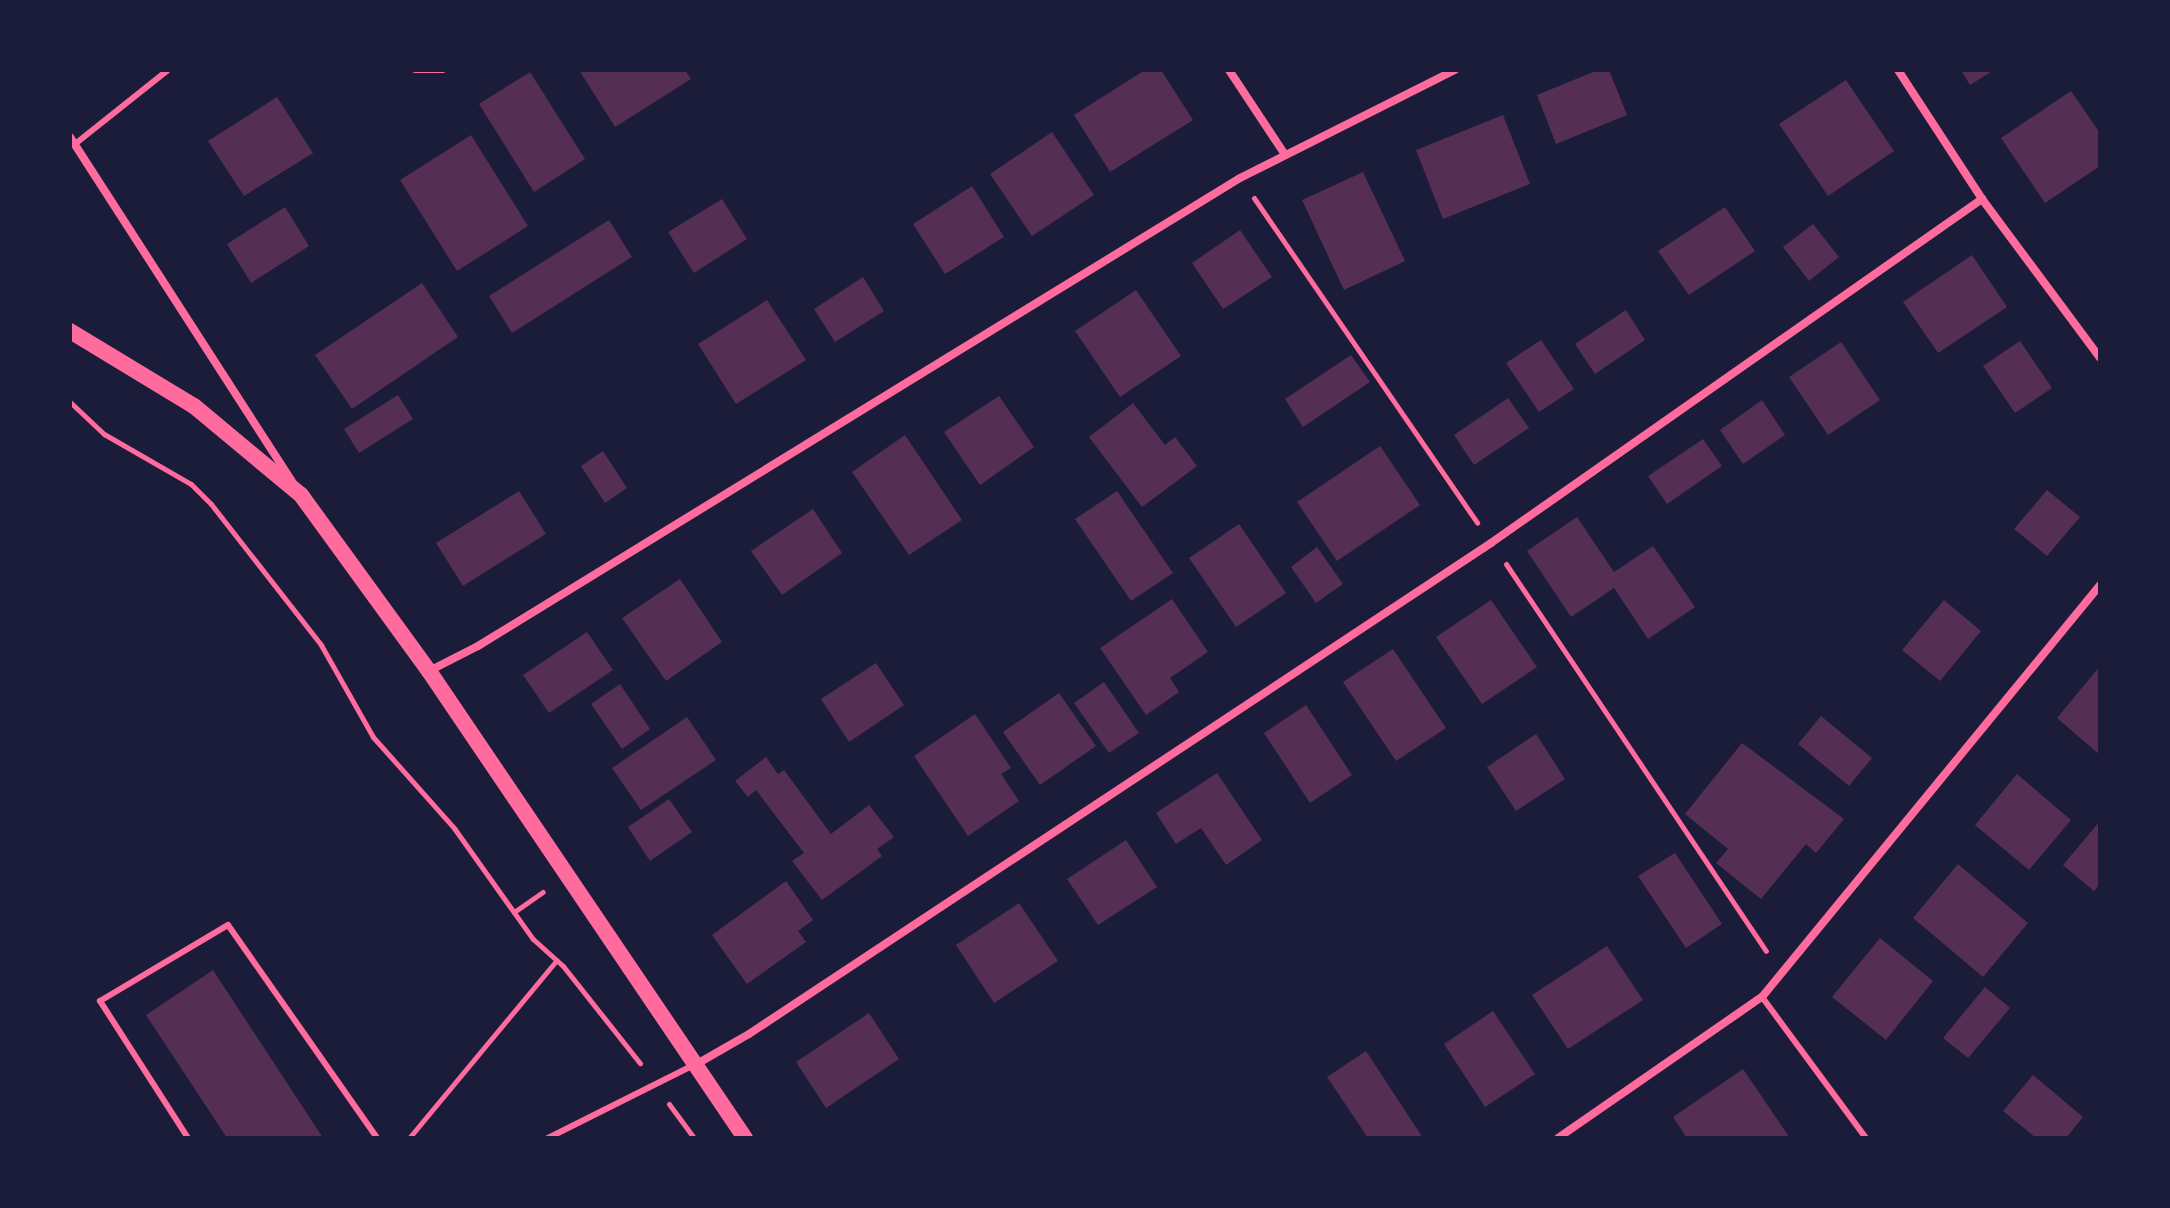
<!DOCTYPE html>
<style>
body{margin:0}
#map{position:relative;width:2170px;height:1208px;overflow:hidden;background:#1b1b3a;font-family:Raleway,sans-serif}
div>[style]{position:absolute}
.building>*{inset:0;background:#542f53}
.path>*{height:5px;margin:-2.5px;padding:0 2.5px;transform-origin:2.5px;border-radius:2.5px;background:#ff6b9d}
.service>*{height:6px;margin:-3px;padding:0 3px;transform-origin:3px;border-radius:3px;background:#ff6b9d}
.minor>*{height:8px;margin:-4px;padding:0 4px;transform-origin:4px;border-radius:4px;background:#ff6b9d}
.secondary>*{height:16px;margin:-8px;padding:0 8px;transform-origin:8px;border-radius:8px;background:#ff6b9d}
span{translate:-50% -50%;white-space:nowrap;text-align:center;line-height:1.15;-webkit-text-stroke:8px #1b1b3a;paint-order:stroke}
.frame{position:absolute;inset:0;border:72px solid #1b1b3a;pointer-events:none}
</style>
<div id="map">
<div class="building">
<i style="clip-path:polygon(579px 70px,685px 70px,691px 79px,615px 127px)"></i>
<i style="clip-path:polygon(1145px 70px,1161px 70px,1193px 120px,1110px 172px,1074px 115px)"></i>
<i style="clip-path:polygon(1598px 70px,1609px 70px,1627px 115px,1556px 144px,1537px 95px)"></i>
<i style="clip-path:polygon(1961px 70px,1994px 70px,1970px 85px)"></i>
<i style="clip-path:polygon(530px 72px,585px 159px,534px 192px,479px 104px)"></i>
<i style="clip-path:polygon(1846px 80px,1894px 151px,1828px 196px,1779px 124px)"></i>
<i style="clip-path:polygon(2071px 91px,2100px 133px,2100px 166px,2045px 203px,2001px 138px)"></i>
<i style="clip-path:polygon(277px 97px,313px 153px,244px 196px,208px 141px)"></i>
<i style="clip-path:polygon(1503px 115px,1530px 184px,1443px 219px,1416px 150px)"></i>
<i style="clip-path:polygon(1052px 132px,1094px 195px,1032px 236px,990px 174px)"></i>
<i style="clip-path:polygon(471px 135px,528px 226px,457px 271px,400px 180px)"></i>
<i style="clip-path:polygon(1363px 172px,1405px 261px,1344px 290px,1302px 200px)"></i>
<i style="clip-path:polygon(972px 186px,1004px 237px,945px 274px,913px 224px)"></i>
<i style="clip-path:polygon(722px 199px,747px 239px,694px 273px,668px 232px)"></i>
<i style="clip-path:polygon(285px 207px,309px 246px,251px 283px,227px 244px)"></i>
<i style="clip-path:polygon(1725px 207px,1755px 251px,1689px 295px,1658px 251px)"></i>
<i style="clip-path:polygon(609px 220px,632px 257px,512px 333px,489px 296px)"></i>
<i style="clip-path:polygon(1813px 224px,1839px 257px,1809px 281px,1783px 247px)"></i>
<i style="clip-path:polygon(1240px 230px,1272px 277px,1223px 309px,1192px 263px)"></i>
<i style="clip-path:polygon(1972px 255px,2007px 307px,1938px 353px,1903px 302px)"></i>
<i style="clip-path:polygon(863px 277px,884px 311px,835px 342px,814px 309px)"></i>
<i style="clip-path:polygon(422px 283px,458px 337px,352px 409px,315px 355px)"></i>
<i style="clip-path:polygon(1136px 290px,1181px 356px,1120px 397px,1075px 331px)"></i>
<i style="clip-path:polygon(767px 300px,806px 360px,736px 404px,698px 344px)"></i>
<i style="clip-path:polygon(1626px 310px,1645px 340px,1595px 374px,1575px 344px)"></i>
<i style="clip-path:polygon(1541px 340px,1574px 389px,1539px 412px,1506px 363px)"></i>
<i style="clip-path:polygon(2020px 341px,2052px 388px,2015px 413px,1983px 366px)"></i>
<i style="clip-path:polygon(1841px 342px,1880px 400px,1828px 435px,1789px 377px)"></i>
<i style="clip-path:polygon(1351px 355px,1370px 382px,1303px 427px,1285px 399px)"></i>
<i style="clip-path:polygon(398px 395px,413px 419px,359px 453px,344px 429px)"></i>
<i style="clip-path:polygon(999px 396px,1034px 447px,980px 485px,944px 432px)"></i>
<i style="clip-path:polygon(1508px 398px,1529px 428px,1474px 465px,1454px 435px)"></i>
<i style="clip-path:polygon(1762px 400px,1785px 435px,1743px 464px,1720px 430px)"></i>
<i style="clip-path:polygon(1133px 403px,1165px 445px,1175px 437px,1197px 466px,1142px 507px,1089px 437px)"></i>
<i style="clip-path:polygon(905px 435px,962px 520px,909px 555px,852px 472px)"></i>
<i style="clip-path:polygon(1703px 439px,1722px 466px,1667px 504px,1648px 476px)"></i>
<i style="clip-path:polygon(1380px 446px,1420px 505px,1337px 561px,1297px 502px)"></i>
<i style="clip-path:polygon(603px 451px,627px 488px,605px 503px,581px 466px)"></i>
<i style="clip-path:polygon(2047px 490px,2080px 517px,2047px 556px,2014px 529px)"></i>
<i style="clip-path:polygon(519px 491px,546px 534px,463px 586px,436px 543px)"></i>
<i style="clip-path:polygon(1117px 491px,1173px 573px,1131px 601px,1075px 519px)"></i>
<i style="clip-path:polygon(813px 509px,842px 553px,782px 595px,751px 551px)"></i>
<i style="clip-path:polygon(1577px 517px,1614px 572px,1653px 546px,1695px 607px,1648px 639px,1614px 588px,1571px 617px,1527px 551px)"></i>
<i style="clip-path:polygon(1239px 524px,1286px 593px,1236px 627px,1189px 558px)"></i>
<i style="clip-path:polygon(1317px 547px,1343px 584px,1316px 603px,1291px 567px)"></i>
<i style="clip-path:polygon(680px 579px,722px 642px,666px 681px,622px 618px)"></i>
<i style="clip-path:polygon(1172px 599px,1208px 652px,1170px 678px,1179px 692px,1146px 715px,1100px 648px)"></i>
<i style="clip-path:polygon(1491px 600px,1537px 667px,1482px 704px,1436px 637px)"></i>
<i style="clip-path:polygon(1944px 600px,1981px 631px,1940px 681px,1902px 650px)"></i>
<i style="clip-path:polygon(587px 632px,613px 670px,549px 713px,523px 675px)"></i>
<i style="clip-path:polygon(1393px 649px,1446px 728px,1396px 761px,1343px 682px)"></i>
<i style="clip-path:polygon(876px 663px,904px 705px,849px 742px,821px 699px)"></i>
<i style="clip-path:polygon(2100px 666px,2100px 755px,2057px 718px)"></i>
<i style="clip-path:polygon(1104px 682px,1139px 733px,1109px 753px,1074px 703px)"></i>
<i style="clip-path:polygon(620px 684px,650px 729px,622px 749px,591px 704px)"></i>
<i style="clip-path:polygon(1059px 693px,1096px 746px,1040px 785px,1003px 732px)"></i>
<i style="clip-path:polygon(1306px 705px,1352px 775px,1310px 803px,1264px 733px)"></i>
<i style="clip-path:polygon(975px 714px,1011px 768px,1001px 774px,1019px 801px,968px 836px,914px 756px)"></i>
<i style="clip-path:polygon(1821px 716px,1872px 758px,1849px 786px,1798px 744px)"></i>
<i style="clip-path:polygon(687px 717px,716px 760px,641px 810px,612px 768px)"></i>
<i style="clip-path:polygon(1536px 734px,1565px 779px,1516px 811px,1487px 767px)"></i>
<i style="clip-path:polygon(1742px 743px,1844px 819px,1816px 853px,1806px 844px,1761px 899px,1716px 863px,1728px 849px,1685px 814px)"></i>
<i style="clip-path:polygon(766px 757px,778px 774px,784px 770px,831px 834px,869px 805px,894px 837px,877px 849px,882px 856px,822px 900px,792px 861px,804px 853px,756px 790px,748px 797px,735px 781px)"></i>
<i style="clip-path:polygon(1217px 773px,1262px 840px,1226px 865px,1201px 828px,1176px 844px,1156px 813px)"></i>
<i style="clip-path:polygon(2017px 774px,2071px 820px,2029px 870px,1975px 825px)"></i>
<i style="clip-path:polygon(669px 799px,692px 832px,650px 861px,628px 827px)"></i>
<i style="clip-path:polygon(2100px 821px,2100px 884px,2094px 891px,2063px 865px)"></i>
<i style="clip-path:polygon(1126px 840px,1157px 887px,1098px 925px,1067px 879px)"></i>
<i style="clip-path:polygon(1675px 853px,1722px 924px,1686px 948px,1638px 876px)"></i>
<i style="clip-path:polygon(1958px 864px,2028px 923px,1983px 977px,1913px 918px)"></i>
<i style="clip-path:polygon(786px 881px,813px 920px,798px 931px,806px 942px,747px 984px,712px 935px)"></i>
<i style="clip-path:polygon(1019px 903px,1058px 961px,994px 1003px,956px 945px)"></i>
<i style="clip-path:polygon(1880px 938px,1933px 981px,1886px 1040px,1832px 997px)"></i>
<i style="clip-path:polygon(1607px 946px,1643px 1000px,1568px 1049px,1532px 995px)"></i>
<i style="clip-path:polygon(213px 970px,323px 1138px,227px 1138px,146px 1015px)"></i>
<i style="clip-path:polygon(1985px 987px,2010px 1008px,1968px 1058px,1943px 1038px)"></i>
<i style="clip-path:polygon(1493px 1011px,1535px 1074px,1485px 1107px,1444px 1044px)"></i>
<i style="clip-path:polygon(869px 1013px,899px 1059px,826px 1108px,796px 1062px)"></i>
<i style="clip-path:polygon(1366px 1051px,1423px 1138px,1368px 1138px,1327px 1077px)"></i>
<i style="clip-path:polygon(1743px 1069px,1790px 1138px,1687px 1138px,1673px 1117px)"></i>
<i style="clip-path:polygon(2033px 1075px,2083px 1117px,2066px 1138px,2036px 1138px,2003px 1111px)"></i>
</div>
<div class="path">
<i style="left:1254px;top:198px;width:394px;rotate:55.5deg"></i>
<i style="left:70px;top:402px;width:47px;rotate:43.3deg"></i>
<i style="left:104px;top:434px;width:100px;rotate:29.9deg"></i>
<i style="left:191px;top:484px;width:28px;rotate:45deg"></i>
<i style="left:211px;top:504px;width:179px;rotate:52deg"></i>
<i style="left:321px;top:645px;width:106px;rotate:60.5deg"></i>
<i style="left:373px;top:737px;width:122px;rotate:48.3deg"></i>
<i style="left:454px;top:828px;width:136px;rotate:54.6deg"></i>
<i style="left:533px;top:939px;width:40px;rotate:42deg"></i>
<i style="left:563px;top:966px;width:124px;rotate:51.6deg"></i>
<i style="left:1506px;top:564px;width:466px;rotate:56.1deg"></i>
<i style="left:514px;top:912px;width:35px;rotate:-35deg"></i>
<i style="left:669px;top:1104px;width:42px;rotate:53.7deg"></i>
<i style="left:409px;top:1138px;width:231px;rotate:-50.3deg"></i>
</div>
<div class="service">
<i style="left:415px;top:70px;width:28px"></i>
<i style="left:75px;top:144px;width:119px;rotate:-38.5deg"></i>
<i style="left:1762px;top:997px;width:175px;rotate:53.6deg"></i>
<i style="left:188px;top:1138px;width:163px;rotate:-122.7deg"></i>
<i style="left:100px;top:1001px;width:149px;rotate:-30.7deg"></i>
<i style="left:228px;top:925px;width:260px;rotate:55deg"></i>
<i style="left:548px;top:1138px;width:163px;rotate:-26.6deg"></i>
</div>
<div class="minor">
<i style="left:1229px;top:70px;width:100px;rotate:56.5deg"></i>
<i style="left:1898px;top:70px;width:154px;rotate:56.9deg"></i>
<i style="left:1982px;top:199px;width:198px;rotate:53.4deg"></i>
<i style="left:70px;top:137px;width:409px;rotate:57.2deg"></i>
<i style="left:429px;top:671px;width:55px;rotate:-27deg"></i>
<i style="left:478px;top:646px;width:894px;rotate:-31.56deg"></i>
<i style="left:1240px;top:178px;width:241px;rotate:-26.7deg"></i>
<i style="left:695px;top:1065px;width:62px;rotate:-29.9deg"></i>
<i style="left:749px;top:1034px;width:890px;rotate:-33.49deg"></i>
<i style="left:1491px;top:543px;width:600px;rotate:-35.02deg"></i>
<i style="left:1558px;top:1138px;width:248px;rotate:-34.7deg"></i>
<i style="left:1762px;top:997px;width:533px;rotate:-50.63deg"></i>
</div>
<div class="secondary">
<i style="left:70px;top:331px;width:145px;rotate:31.2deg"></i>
<i style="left:194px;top:406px;width:139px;rotate:39.8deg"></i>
<i style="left:301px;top:495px;width:218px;rotate:54deg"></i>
<i style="left:429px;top:671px;width:564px;rotate:55.92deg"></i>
</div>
<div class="frame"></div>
</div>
